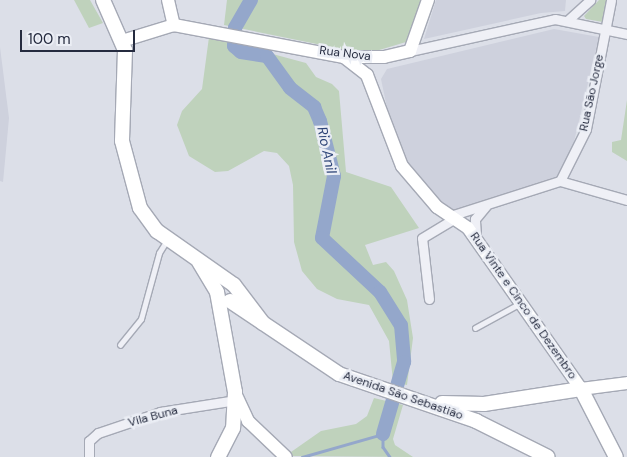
<!DOCTYPE html>
<meta charset="utf-8">
<style>
body{margin:0}
#map{position:relative;width:627px;height:457px;overflow:hidden;background:#dcdfe8;font-family:"DM Sans",sans-serif}
div>[style]{position:absolute}
.built>*{inset:0;background:#ced1dd}
.green>*{inset:0;background:#bfd2bc}
.stream>*{height:2.5px;margin:-1.25px;padding:0 1.25px;transform-origin:1.25px;border-radius:1.25px;background:#94a7cb}
.river>*{height:14px;margin:-7px;padding:0 7px;transform-origin:7px;border-radius:7px;background:#94a7cb}
.roads{filter:drop-shadow(1px 0 #a5a9b5) drop-shadow(-1px 0 #a5a9b5) drop-shadow(0 1px #a5a9b5) drop-shadow(0 -1px #a5a9b5)}
.lane>*{height:4.5px;margin:-2.25px;padding:0 2.25px;transform-origin:2.25px;border-radius:2.25px;background:#eff0f6}
.street>*{height:9px;margin:-4.5px;padding:0 4.5px;transform-origin:4.5px;border-radius:4.5px;background:#eff0f6}
.secondary>*{height:12px;margin:-6px;padding:0 6px;transform-origin:6px;border-radius:6px;background:#fff}
.primary>*{height:14px;margin:-7px;padding:0 7px;transform-origin:7px;border-radius:7px;background:#fff}
span{translate:-50% -50%;white-space:nowrap;text-align:center;line-height:1.15;-webkit-text-stroke:5px #ebeef5;paint-order:stroke}
.street-label{font-size:12px;color:#252b3f}
.water-label{font-size:14px;color:#2c4376;font-style:italic}
.scale{position:absolute;left:20px;top:30px;width:115px;height:22px;box-sizing:border-box;border:2px solid #252b3f;border-top:0;padding-left:6px;font-size:15px;line-height:18px;white-space:nowrap;color:#252b3f;-webkit-text-stroke:4px #ebeef5;paint-order:stroke}
</style>
<div id="map">
<div class="built">
<i style="clip-path:polygon(436px 0,566px 0,565px 11px,541px 13px,424px 39px)"></i>
<i style="clip-path:polygon(554px 29px,599px 37px,572px 150px,555px 179px,458px 211px,443px 206px,408px 166px,393px 137px,381px 79px,387px 69px)"></i>
<i style="clip-path:polygon(0 47px,9px 118px,3px 182px,0 181px)"></i>
</div>
<div class="green">
<i style="clip-path:polygon(74px 0,90px 0,103px 23px,89px 28px)"></i>
<i style="clip-path:polygon(227px 0,421px 0,406px 42px,366px 54px,224px 25px)"></i>
<i style="clip-path:polygon(599px 0,607px 0,603px 22px,586px 19px,584px 16px)"></i>
<i style="clip-path:polygon(209px 37px,306px 63px,316px 77px,332px 84px,339px 91px,346px 172px,391px 187px,419px 228px,365px 245px,373px 265px,386px 262px,394px 271px,407px 300px,413px 338px,407px 385px,393px 382px,389px 341px,369px 305px,337px 299px,317px 289px,302px 271px,294px 242px,293px 185px,289px 166px,277px 153px,264px 151px,228px 171px,215px 172px,189px 156px,177px 125px,182px 111px,202px 89px)"></i>
<i style="clip-path:polygon(627px 100px,627px 161px,612px 152px,612px 142px,621px 140px)"></i>
<i style="clip-path:polygon(374px 398px,403px 405px,393px 439px,395px 445px,413px 457px,292px 456px,291px 452px,321px 431px,356px 424px,367px 416px)"></i>
</div>
<div class="stream">
<i style="left:302px;top:457px;width:84px;rotate:-15.9deg"></i>
<i style="left:383px;top:434px;width:13px;rotate:90deg"></i>
<i style="left:383px;top:447px;width:12px;rotate:55deg"></i>
</div>
<div class="river">
<i style="left:251px;top:0;width:32px;rotate:120deg"></i>
<i style="left:235px;top:28px;width:18px;rotate:93deg"></i>
<i style="left:234px;top:46px;width:9px;rotate:41deg"></i>
<i style="left:241px;top:52px;width:26px;rotate:9deg"></i>
<i style="left:267px;top:56px;width:39px;rotate:54deg"></i>
<i style="left:290px;top:88px;width:31px;rotate:38deg"></i>
<i style="left:314px;top:107px;width:15px;rotate:67deg"></i>
<i style="left:320px;top:121px;width:57px;rotate:75.7deg"></i>
<i style="left:334px;top:176px;width:63px;rotate:101deg"></i>
<i style="left:322px;top:238px;width:79px;rotate:43deg"></i>
<i style="left:380px;top:292px;width:39px;rotate:58deg"></i>
<i style="left:401px;top:325px;width:37px;rotate:85deg"></i>
<i style="left:404px;top:362px;width:75px;rotate:106.3deg"></i>
</div>
<div class="roads">
<div class="lane">
<i style="left:475px;top:328px;width:50px;rotate:-28.6deg"></i>
<i style="left:120px;top:345px;width:33px;rotate:-51deg"></i>
<i style="left:141px;top:319px;width:68px;rotate:-74.7deg"></i>
<i style="left:159px;top:253px;width:15px;rotate:-58deg"></i>
</div>
<div class="street">
<i style="left:568px;top:20px;width:30px;rotate:-42deg"></i>
<i style="left:410px;top:51px;width:148px;rotate:-12.4deg"></i>
<i style="left:555px;top:19px;width:74px;rotate:11.8deg"></i>
<i style="left:560px;top:181px;width:58px;rotate:-63.4deg"></i>
<i style="left:586px;top:129px;width:131px;rotate:-79deg"></i>
<i style="left:450px;top:216px;width:115px;rotate:-17.7deg"></i>
<i style="left:560px;top:181px;width:70px;rotate:15.8deg"></i>
<i style="left:476px;top:235px;width:16px;rotate:-94deg"></i>
<i style="left:475px;top:219px;width:17px;rotate:-50deg"></i>
<i style="left:429px;top:299px;width:61px;rotate:-96.5deg"></i>
<i style="left:422px;top:238px;width:39px;rotate:-31deg"></i>
<i style="left:89px;top:457px;width:16px;rotate:-90deg"></i>
<i style="left:89px;top:441px;width:12px;rotate:-42deg"></i>
<i style="left:98px;top:433px;width:65px;rotate:-18.7deg"></i>
<i style="left:160px;top:412px;width:77px;rotate:-9deg"></i>
</div>
<div class="secondary">
<i style="left:168px;top:0;width:26px;rotate:77deg"></i>
<i style="left:122px;top:41px;width:54px;rotate:-17.1deg"></i>
<i style="left:174px;top:25px;width:173px;rotate:10.7deg"></i>
<i style="left:344px;top:57px;width:40px"></i>
<i style="left:384px;top:57px;width:27px;rotate:-13deg"></i>
<i style="left:410px;top:51px;width:54px;rotate:-70.6deg"></i>
<i style="left:344px;top:57px;width:29px;rotate:38deg"></i>
<i style="left:367px;top:75px;width:97px;rotate:69deg"></i>
<i style="left:402px;top:166px;width:54px;rotate:49.5deg"></i>
<i style="left:437px;top:207px;width:37px;rotate:34deg"></i>
<i style="left:468px;top:228px;width:197px;rotate:54.9deg"></i>
<i style="left:581px;top:389px;width:46px;rotate:-7.4deg"></i>
<i style="left:236px;top:395px;width:29px;rotate:65deg"></i>
<i style="left:248px;top:421px;width:52px;rotate:43.5deg"></i>
</div>
<div class="primary">
<i style="left:103px;top:0;width:55px;rotate:66.3deg"></i>
<i style="left:125px;top:50px;width:91px;rotate:91.9deg"></i>
<i style="left:122px;top:141px;width:69px;rotate:75deg"></i>
<i style="left:140px;top:208px;width:29px;rotate:54deg"></i>
<i style="left:157px;top:231px;width:94px;rotate:35deg"></i>
<i style="left:234px;top:285px;width:48px;rotate:52.7deg"></i>
<i style="left:199px;top:262px;width:35px;rotate:59deg"></i>
<i style="left:217px;top:292px;width:102px;rotate:79.8deg"></i>
<i style="left:235px;top:392px;width:36px;rotate:93deg"></i>
<i style="left:233px;top:428px;width:33px;rotate:117deg"></i>
<i style="left:230px;top:301px;width:131px;rotate:33.8deg"></i>
<i style="left:339px;top:374px;width:145px;rotate:18.9deg"></i>
<i style="left:476px;top:421px;width:80px;rotate:26.6deg"></i>
<i style="left:442px;top:403px;width:42px;rotate:1.4deg"></i>
<i style="left:484px;top:404px;width:98px;rotate:-8.8deg"></i>
<i style="left:581px;top:389px;width:76px;rotate:62.8deg"></i>
</div>
</div>
<div class="street-label">
<span style="left:345px;top:54px;rotate:7deg">Rua Nova</span>
<span style="left:592px;top:93px;rotate:-78deg">Rua São Jorge</span>
<span style="left:523px;top:306px;rotate:55deg">Rua Vinte e Cinco de Dezembro</span>
<span style="left:403px;top:396px;rotate:19deg">Avenida São Sebastião</span>
<span style="left:153px;top:417px;rotate:-15deg">Vila Buna</span>
</div>
<div class="water-label">
<span style="left:327px;top:150px;rotate:78deg">Rio Anil</span>
</div>
<div class="scale">100 m</div>
</div>
